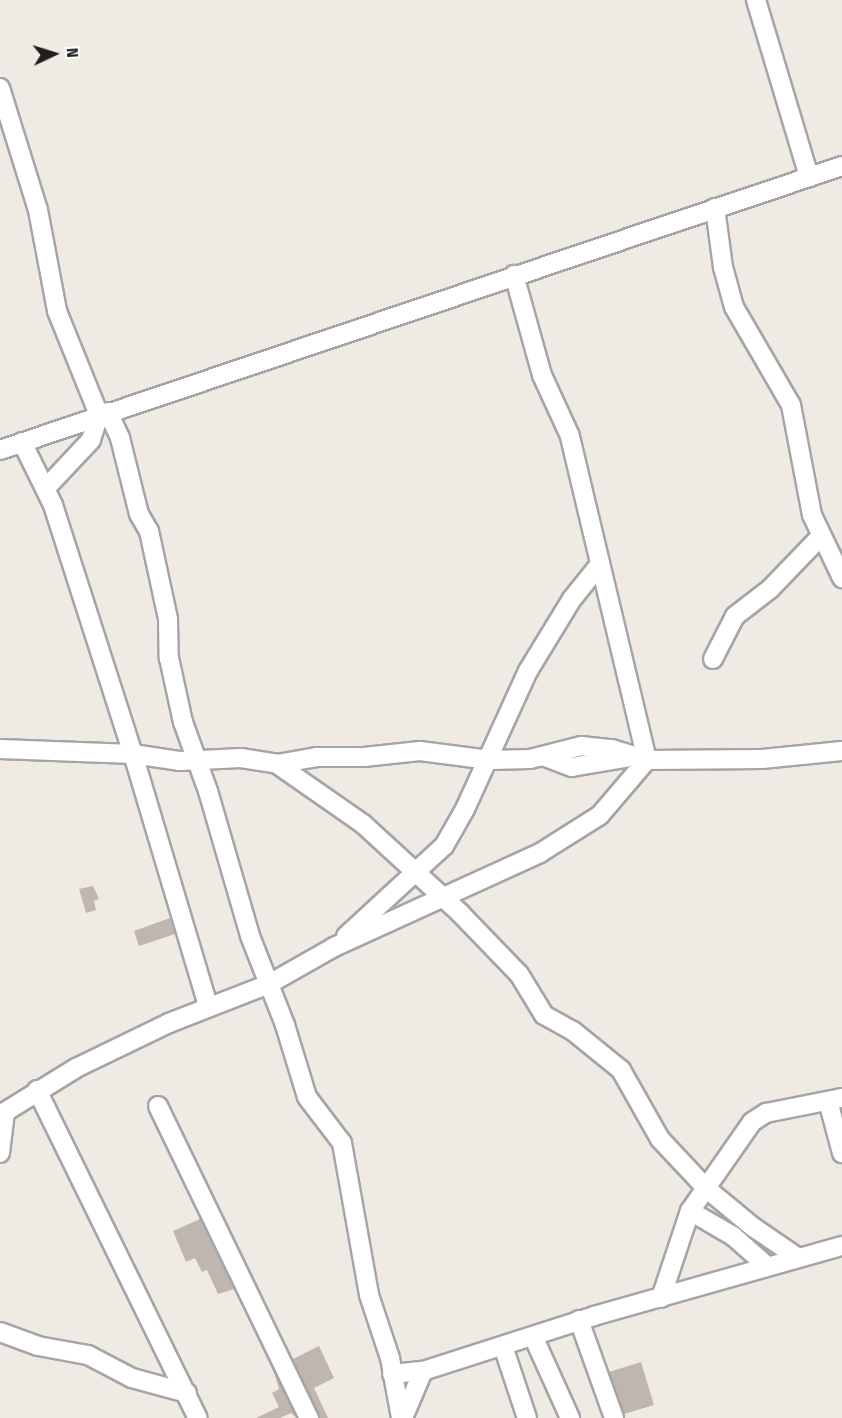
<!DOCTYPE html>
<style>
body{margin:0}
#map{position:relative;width:842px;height:1418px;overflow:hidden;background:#efebe4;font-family:"Fira Sans Condensed",sans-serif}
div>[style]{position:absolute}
.building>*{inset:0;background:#bfb6b0}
.roads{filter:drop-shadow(2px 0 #a5a5a5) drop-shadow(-2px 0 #a5a5a5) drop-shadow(0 2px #a5a5a5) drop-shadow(0 -2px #a5a5a5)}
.minor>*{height:18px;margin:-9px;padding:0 9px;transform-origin:9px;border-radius:9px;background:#fff}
span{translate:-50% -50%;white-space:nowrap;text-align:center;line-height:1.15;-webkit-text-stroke:6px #fff;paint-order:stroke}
.north{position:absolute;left:24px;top:24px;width:60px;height:60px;-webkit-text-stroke:4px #fff;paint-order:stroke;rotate:86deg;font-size:16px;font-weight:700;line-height:24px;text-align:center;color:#1e1e1e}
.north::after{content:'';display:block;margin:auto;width:21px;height:27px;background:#1e1e1e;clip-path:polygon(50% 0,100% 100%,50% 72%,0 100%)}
</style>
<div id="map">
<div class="building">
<i style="clip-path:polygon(93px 886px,99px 899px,94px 901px,96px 910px,86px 913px,79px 889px)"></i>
<i style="clip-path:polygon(170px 918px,175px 934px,139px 946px,134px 931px)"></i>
<i style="clip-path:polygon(200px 1219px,234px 1289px,218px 1294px,207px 1270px,202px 1272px,195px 1258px,186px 1262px,173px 1231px)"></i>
<i style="clip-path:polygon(319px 1346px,334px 1378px,314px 1388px,328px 1418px,320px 1418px,293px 1359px)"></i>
<i style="clip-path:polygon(641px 1362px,654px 1405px,624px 1414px,609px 1372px)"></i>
<i style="clip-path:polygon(273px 1369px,297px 1418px,291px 1413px,280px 1418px,256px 1418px,279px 1407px,272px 1393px,279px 1389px)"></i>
</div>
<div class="roads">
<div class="minor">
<i style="left:756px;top:0;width:185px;rotate:73.3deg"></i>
<i style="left:0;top:88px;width:128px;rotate:72.7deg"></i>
<i style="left:38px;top:210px;width:103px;rotate:79.3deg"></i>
<i style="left:57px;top:311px;width:112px;rotate:68deg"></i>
<i style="left:99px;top:415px;width:26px;rotate:108deg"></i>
<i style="left:91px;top:440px;width:66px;rotate:133.2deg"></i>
<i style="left:715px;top:208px;width:60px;rotate:82.3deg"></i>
<i style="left:723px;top:267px;width:41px;rotate:74.6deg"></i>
<i style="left:734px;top:307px;width:113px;rotate:59.8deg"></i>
<i style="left:791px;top:405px;width:112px;rotate:79.2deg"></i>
<i style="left:812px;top:515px;width:70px;rotate:64.5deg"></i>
<i style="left:108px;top:412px;width:29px;rotate:65deg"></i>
<i style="left:120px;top:438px;width:78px;rotate:76deg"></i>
<i style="left:139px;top:514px;width:20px;rotate:60deg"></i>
<i style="left:149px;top:531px;width:90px;rotate:77.8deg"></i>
<i style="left:168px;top:619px;width:39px;rotate:89deg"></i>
<i style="left:169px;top:658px;width:66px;rotate:77.7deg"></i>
<i style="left:183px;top:722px;width:73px;rotate:70.1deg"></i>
<i style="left:208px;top:791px;width:151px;rotate:73.8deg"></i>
<i style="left:250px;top:936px;width:96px;rotate:68.5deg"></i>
<i style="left:285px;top:1025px;width:75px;rotate:73deg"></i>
<i style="left:307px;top:1097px;width:58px;rotate:52.7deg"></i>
<i style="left:342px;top:1143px;width:154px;rotate:79.9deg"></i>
<i style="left:369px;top:1295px;width:66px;rotate:71.6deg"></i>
<i style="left:390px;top:1358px;width:61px;rotate:79.6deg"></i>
<i style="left:22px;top:442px;width:70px;rotate:63.8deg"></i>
<i style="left:53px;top:505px;width:262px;rotate:72.2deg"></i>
<i style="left:133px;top:754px;width:262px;rotate:73.4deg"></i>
<i style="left:0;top:450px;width:889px;rotate:-18.64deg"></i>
<i style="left:713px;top:659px;width:48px;rotate:-62.9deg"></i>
<i style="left:735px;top:616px;width:44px;rotate:-37.6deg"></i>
<i style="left:770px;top:589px;width:74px;rotate:-46.1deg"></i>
<i style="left:0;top:749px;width:133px;rotate:2.2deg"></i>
<i style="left:133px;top:754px;width:48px;rotate:8.5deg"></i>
<i style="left:180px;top:761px;width:61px;rotate:-2.8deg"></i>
<i style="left:241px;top:758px;width:36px;rotate:9deg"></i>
<i style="left:277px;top:764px;width:40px;rotate:-10deg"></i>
<i style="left:316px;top:757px;width:48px"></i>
<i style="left:364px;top:757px;width:56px;rotate:-6.1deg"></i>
<i style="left:420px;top:751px;width:70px;rotate:7.4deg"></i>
<i style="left:489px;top:760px;width:41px;rotate:-1.4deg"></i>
<i style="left:530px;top:759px;width:53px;rotate:-14.3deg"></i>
<i style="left:581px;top:746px;width:31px;rotate:6deg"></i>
<i style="left:612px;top:749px;width:37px;rotate:17deg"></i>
<i style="left:647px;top:760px;width:115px;rotate:-0.5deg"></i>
<i style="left:762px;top:759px;width:80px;rotate:-5.7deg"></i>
<i style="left:543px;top:756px;width:31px;rotate:21deg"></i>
<i style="left:572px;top:767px;width:54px;rotate:-9.6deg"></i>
<i style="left:277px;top:764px;width:105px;rotate:34.9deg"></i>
<i style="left:363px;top:824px;width:132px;rotate:42.5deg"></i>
<i style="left:460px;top:913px;width:85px;rotate:46deg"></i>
<i style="left:519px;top:974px;width:48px;rotate:58.6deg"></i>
<i style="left:544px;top:1015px;width:33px;rotate:29deg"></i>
<i style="left:573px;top:1031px;width:62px;rotate:39.1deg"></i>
<i style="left:621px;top:1070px;width:79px;rotate:60.5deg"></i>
<i style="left:660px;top:1139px;width:69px;rotate:46.8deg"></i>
<i style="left:707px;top:1189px;width:60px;rotate:39.6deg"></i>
<i style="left:753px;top:1227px;width:53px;rotate:34.3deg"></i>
<i style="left:346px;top:936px;width:133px;rotate:-42.6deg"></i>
<i style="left:444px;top:846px;width:43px;rotate:-60.4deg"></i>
<i style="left:465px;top:809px;width:152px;rotate:-65.5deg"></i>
<i style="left:528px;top:671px;width:84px;rotate:-58.6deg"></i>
<i style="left:572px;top:599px;width:45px;rotate:-51.3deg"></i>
<i style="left:37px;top:1090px;width:365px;rotate:63.9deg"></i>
<i style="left:828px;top:1101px;width:54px;rotate:74.9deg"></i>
<i style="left:158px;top:1106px;width:347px;rotate:64.2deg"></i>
<i style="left:0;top:1115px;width:89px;rotate:-31.7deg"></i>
<i style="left:76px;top:1068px;width:103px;rotate:-25.8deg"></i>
<i style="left:169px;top:1023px;width:107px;rotate:-21.3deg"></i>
<i style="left:269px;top:984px;width:75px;rotate:-29.6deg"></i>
<i style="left:334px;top:947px;width:226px;rotate:-24.5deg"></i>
<i style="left:540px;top:853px;width:71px;rotate:-32.3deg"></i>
<i style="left:600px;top:815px;width:72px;rotate:-49.5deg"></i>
<i style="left:647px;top:760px;width:333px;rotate:-103.4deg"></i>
<i style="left:570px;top:436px;width:67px;rotate:-114.7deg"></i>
<i style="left:542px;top:375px;width:104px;rotate:-105.6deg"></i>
<i style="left:0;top:1153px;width:41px;rotate:-83deg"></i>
<i style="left:690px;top:1211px;width:50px;rotate:30.2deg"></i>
<i style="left:733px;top:1236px;width:45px;rotate:41.4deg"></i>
<i style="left:661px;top:1298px;width:92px;rotate:-71.6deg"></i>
<i style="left:690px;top:1211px;width:108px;rotate:-55.1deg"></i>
<i style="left:752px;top:1122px;width:17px;rotate:-33deg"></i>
<i style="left:766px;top:1113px;width:77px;rotate:-11.2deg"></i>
<i style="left:579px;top:1320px;width:104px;rotate:70.3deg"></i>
<i style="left:0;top:1332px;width:40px;rotate:20.2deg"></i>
<i style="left:38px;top:1346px;width:51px;rotate:10.2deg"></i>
<i style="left:88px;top:1355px;width:50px;rotate:27.6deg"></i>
<i style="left:132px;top:1378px;width:57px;rotate:15.3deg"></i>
<i style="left:533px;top:1336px;width:90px;rotate:65.7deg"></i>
<i style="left:503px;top:1346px;width:76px;rotate:71.6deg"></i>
<i style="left:392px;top:1374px;width:31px;rotate:-6deg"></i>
<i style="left:423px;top:1371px;width:180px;rotate:-17.8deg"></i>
<i style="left:594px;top:1316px;width:258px;rotate:-15.8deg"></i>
<i style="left:403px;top:1418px;width:51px;rotate:-66.9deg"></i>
</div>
</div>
<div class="north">N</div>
</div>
